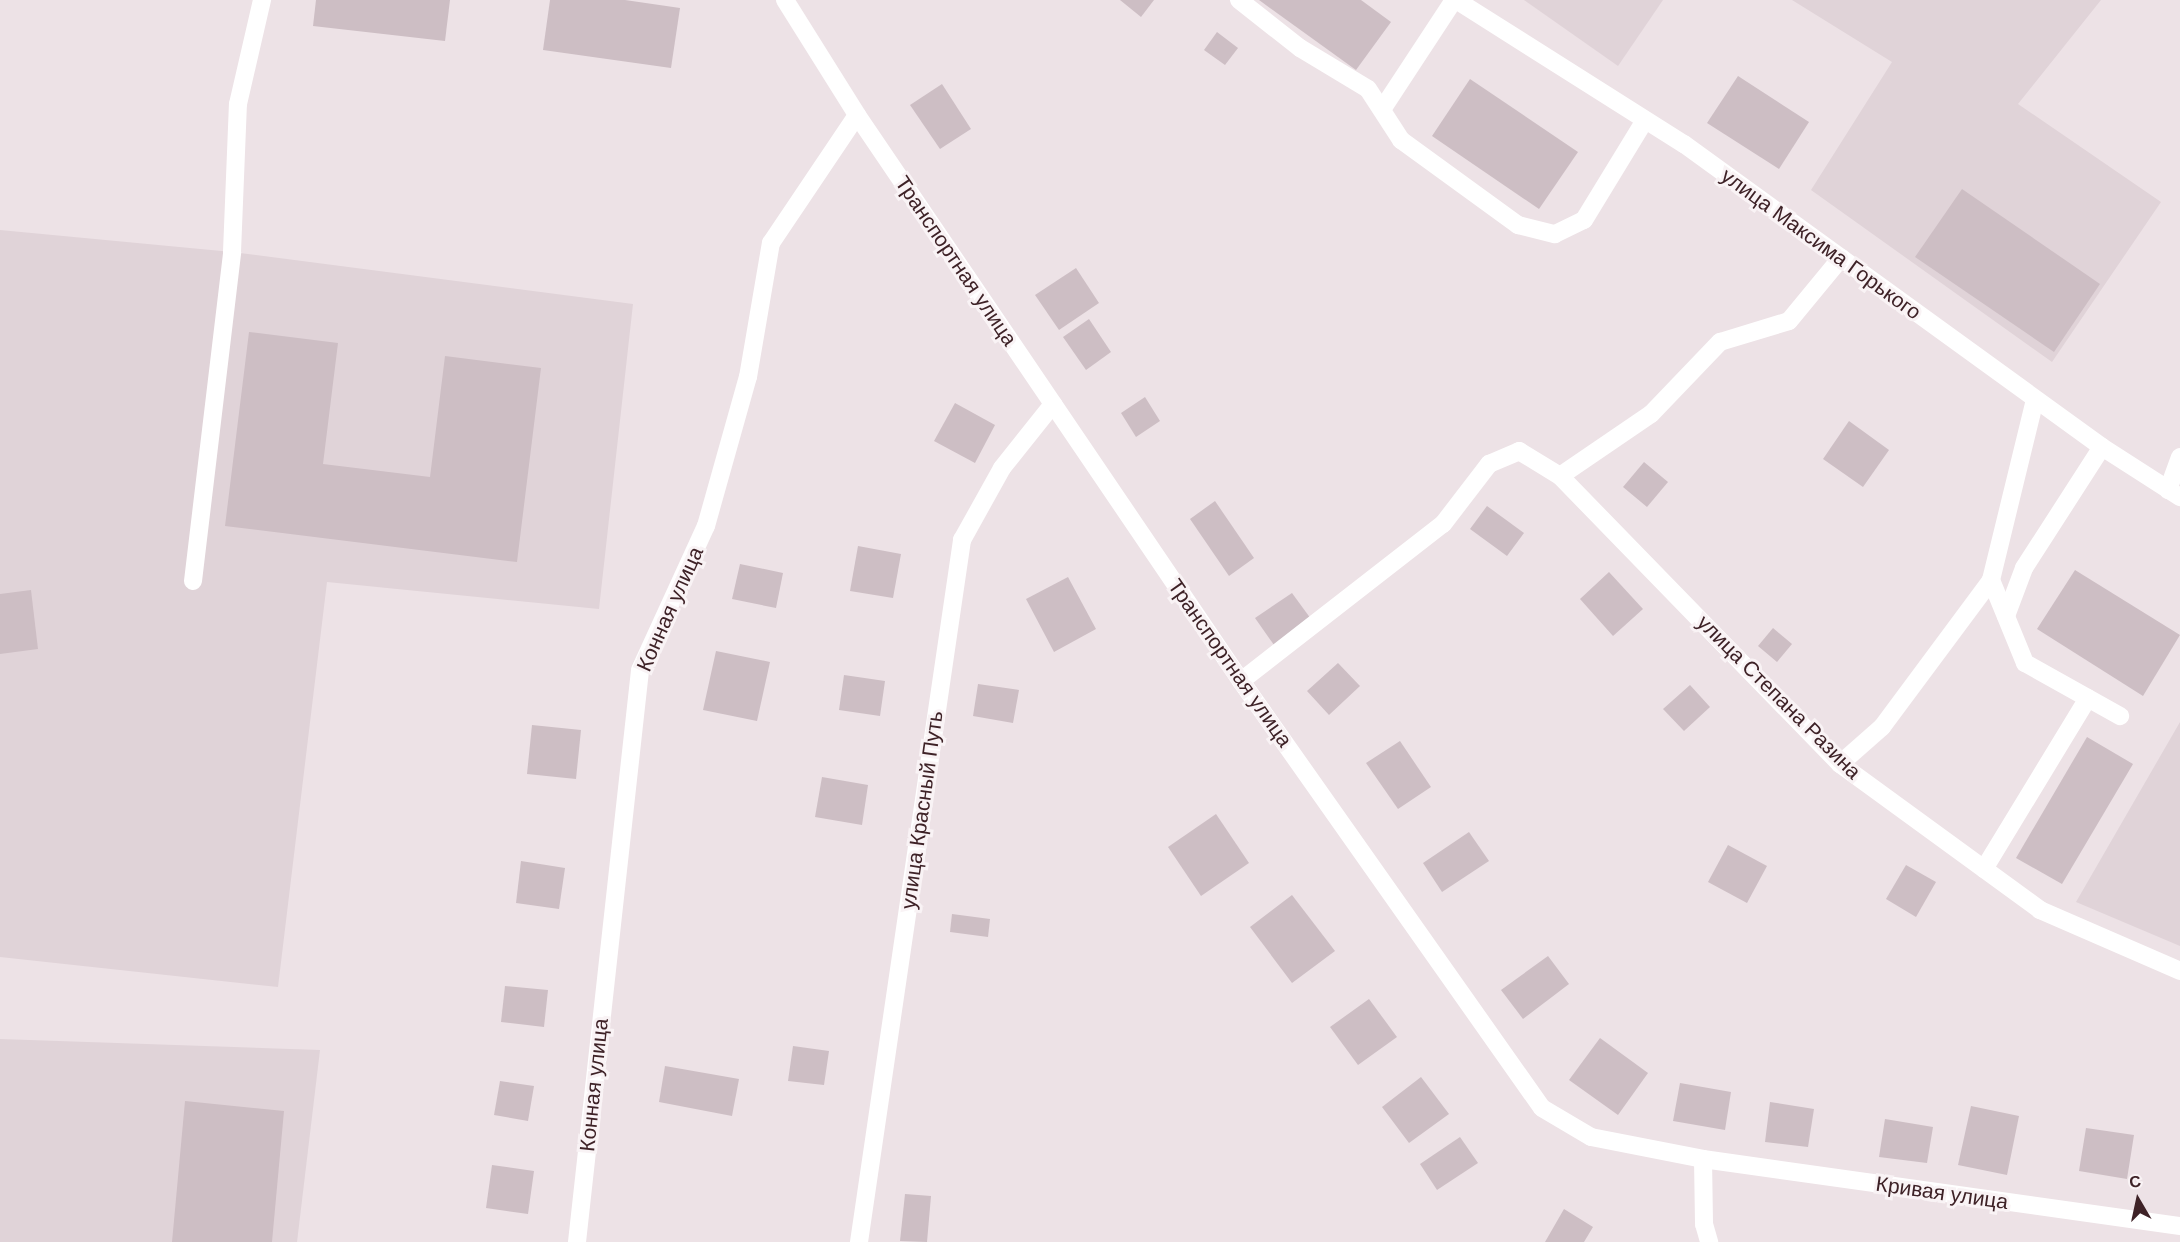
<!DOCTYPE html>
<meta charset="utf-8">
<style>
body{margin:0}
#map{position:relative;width:2180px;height:1242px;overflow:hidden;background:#ede2e6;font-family:Arial,sans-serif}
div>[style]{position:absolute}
.built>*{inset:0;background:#e0d3d8}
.building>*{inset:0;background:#cdbec4}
.minor>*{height:18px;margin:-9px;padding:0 9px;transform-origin:9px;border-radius:9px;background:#fff}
span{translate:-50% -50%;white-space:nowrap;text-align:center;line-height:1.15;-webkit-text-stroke:6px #f9f3f5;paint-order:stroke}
.street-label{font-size:21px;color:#3e2227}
.north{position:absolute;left:2108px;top:1170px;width:60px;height:60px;-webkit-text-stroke:4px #f9f3f5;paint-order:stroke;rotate:351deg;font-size:16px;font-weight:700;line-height:24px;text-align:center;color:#3e2227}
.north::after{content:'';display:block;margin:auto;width:21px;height:27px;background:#3e2227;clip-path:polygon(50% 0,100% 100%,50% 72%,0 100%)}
</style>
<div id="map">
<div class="built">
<i style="clip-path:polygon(1524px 0,1663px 0,1618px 66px)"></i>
<i style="clip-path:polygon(1792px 0,2101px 0,2018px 104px,2161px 202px,2052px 362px,1811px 190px,1892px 62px)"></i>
<i style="clip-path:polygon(0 230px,232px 252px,633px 304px,599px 609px,327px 582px,278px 987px,0 957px)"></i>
<i style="clip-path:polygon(2180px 722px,2180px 946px,2076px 902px)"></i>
<i style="clip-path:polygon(0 1039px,320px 1050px,297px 1242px,0 1242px)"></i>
</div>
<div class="building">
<i style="clip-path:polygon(316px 0,450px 0,445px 41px,313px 26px)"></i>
<i style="clip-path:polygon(550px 0,625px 0,680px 8px,671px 68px,543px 50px)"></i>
<i style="clip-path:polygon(1120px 0,1154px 0,1141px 17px)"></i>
<i style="clip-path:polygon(1259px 0,1361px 0,1391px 22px,1356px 70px)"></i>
<i style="clip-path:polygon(1217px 32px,1238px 48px,1225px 65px,1204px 50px)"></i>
<i style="clip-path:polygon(1738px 76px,1809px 122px,1779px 169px,1707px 123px)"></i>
<i style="clip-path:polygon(1470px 79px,1578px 152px,1539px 209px,1432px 136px)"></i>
<i style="clip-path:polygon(942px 84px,971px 129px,940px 149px,910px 105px)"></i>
<i style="clip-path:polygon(1962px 189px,2100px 284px,2054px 352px,1915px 257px)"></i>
<i style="clip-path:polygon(1076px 268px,1099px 303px,1059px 330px,1035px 295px)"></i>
<i style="clip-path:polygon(1089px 319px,1111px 352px,1086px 370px,1063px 337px)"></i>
<i style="clip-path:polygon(249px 332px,338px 343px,323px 464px,430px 477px,445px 356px,541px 368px,517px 562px,225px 526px)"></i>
<i style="clip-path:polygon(1145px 397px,1160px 421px,1136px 437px,1121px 413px)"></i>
<i style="clip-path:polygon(955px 403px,995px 425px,975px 463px,934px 441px)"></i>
<i style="clip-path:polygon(1849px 421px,1889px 450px,1863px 487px,1823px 459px)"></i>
<i style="clip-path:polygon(1644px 462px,1668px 482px,1647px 507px,1623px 487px)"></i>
<i style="clip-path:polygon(1215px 501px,1254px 558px,1229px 576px,1190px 519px)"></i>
<i style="clip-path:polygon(1487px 506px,1524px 533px,1507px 556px,1470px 529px)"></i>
<i style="clip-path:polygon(858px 546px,901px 554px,893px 598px,850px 591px)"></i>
<i style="clip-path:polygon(740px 564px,783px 573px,776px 608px,732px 599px)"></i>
<i style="clip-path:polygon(2075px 570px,2180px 635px,2143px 696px,2037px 629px)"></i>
<i style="clip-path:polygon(1609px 572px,1643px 609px,1613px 636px,1580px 599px)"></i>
<i style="clip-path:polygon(1068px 577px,1096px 629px,1054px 652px,1026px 599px)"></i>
<i style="clip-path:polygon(31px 590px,38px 649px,0 654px,0 594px)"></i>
<i style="clip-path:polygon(1292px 593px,1311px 619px,1274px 645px,1255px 618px)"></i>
<i style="clip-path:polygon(1773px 628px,1792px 644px,1777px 662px,1758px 646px)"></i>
<i style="clip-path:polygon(716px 651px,770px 662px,757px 721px,703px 710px)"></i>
<i style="clip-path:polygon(1338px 663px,1360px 686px,1329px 715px,1307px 691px)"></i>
<i style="clip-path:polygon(844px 675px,885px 681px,880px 716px,839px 710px)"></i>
<i style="clip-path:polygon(978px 684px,1019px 690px,1013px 723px,973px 716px)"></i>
<i style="clip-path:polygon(1690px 685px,1710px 707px,1684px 731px,1663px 709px)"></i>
<i style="clip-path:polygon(532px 725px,581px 730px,576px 779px,527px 774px)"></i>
<i style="clip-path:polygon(2087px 737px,2133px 764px,2062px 884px,2016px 858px)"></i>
<i style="clip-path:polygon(1400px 741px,1431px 787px,1398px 809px,1366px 763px)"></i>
<i style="clip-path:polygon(822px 777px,868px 785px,862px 825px,815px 817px)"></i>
<i style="clip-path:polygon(1216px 814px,1249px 863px,1201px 896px,1168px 847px)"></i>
<i style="clip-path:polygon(1469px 832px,1489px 861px,1442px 892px,1423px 863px)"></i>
<i style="clip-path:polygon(1728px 845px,1767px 866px,1747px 903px,1708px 882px)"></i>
<i style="clip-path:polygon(521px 861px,565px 868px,559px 909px,516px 903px)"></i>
<i style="clip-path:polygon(1906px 865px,1936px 882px,1916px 917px,1886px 899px)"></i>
<i style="clip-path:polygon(1292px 895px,1335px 951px,1292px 983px,1250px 927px)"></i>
<i style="clip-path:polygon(952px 914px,990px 919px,988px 937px,950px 932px)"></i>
<i style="clip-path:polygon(1548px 956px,1569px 984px,1523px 1019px,1501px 990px)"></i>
<i style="clip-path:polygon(505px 986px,548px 990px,544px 1027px,501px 1022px)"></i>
<i style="clip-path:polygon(1369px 999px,1397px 1037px,1358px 1065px,1330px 1027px)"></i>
<i style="clip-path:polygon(1600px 1038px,1648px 1073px,1618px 1115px,1569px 1080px)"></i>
<i style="clip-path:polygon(793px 1046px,829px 1051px,824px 1085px,788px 1081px)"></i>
<i style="clip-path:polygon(665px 1066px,739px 1079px,732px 1116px,659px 1102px)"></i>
<i style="clip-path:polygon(1421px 1077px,1449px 1114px,1409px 1143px,1382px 1107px)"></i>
<i style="clip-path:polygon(500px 1081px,534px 1086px,528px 1121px,494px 1115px)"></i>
<i style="clip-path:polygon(1680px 1083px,1731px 1092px,1725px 1130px,1673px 1121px)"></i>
<i style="clip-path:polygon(185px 1101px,284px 1111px,272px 1242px,172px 1242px)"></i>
<i style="clip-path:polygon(1770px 1102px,1814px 1109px,1808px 1147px,1765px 1142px)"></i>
<i style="clip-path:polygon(1971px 1106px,2019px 1116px,2007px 1175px,1958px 1165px)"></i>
<i style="clip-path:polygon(1885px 1119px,1933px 1127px,1927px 1163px,1879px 1157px)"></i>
<i style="clip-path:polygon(2086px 1128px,2134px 1135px,2127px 1179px,2079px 1171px)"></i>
<i style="clip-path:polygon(1460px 1137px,1478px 1163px,1437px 1190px,1420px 1164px)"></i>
<i style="clip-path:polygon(492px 1165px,534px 1171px,528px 1214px,486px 1208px)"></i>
<i style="clip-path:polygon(905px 1194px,931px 1196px,927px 1242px,900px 1241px)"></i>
<i style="clip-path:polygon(1564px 1209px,1593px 1227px,1584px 1242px,1545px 1242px)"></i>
</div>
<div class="minor">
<i style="left:785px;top:0;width:136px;rotate:57.9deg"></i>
<i style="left:857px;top:115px;width:684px;rotate:55.85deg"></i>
<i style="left:1241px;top:681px;width:522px;rotate:54.82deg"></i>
<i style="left:1542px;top:1108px;width:57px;rotate:30.6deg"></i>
<i style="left:1591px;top:1137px;width:114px;rotate:11.1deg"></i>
<i style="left:1703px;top:1159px;width:65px;rotate:89.1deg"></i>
<i style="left:1704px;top:1224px;width:19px;rotate:74deg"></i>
<i style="left:1239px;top:0;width:78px;rotate:38.2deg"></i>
<i style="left:1300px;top:48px;width:79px;rotate:31.1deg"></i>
<i style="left:1368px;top:89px;width:61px;rotate:57.1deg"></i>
<i style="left:1401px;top:140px;width:145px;rotate:36deg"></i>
<i style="left:1518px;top:225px;width:38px;rotate:14deg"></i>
<i style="left:1555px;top:234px;width:32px;rotate:-26deg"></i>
<i style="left:1584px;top:220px;width:117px;rotate:-58.6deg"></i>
<i style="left:1456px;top:0;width:270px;rotate:32.3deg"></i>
<i style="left:1684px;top:144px;width:516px;rotate:35.94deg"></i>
<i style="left:2102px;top:447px;width:93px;rotate:32.7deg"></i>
<i style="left:1383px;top:108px;width:129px;rotate:-56.7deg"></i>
<i style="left:1560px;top:476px;width:402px;rotate:45.8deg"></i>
<i style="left:1840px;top:764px;width:248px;rotate:36.1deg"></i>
<i style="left:2040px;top:910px;width:153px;rotate:23.5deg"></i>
<i style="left:2168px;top:490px;width:35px;rotate:-70deg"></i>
<i style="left:1991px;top:580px;width:90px;rotate:67.7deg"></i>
<i style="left:2025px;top:663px;width:109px;rotate:29.2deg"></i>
<i style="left:193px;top:581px;width:331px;rotate:-83.2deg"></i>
<i style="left:232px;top:252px;width:148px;rotate:-87.7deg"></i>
<i style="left:238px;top:104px;width:107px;rotate:-77deg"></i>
<i style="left:2006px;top:616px;width:51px;rotate:-69.4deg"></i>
<i style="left:2024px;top:568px;width:144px;rotate:-57.2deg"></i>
<i style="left:1241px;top:681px;width:256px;rotate:-37.9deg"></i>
<i style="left:1443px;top:524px;width:76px;rotate:-52.5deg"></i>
<i style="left:1489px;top:464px;width:33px;rotate:-23deg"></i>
<i style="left:1519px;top:451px;width:48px;rotate:31.4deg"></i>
<i style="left:1560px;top:476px;width:110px;rotate:-34.3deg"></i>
<i style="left:1651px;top:414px;width:100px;rotate:-46.2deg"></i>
<i style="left:1720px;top:342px;width:72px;rotate:-16.9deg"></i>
<i style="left:1789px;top:321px;width:82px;rotate:-50.5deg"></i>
<i style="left:1840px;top:764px;width:56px;rotate:-41.4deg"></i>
<i style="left:1882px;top:727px;width:183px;rotate:-53.4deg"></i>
<i style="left:1991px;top:580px;width:186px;rotate:-76.3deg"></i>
<i style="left:1984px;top:869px;width:200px;rotate:-58.7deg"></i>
<i style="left:1703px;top:1159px;width:482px;rotate:8deg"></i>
<i style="left:577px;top:1242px;width:575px;rotate:-83.71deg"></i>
<i style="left:640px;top:670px;width:158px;rotate:-65.4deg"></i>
<i style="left:706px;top:526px;width:155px;rotate:-74.3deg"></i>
<i style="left:748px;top:377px;width:136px;rotate:-80.3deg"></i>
<i style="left:771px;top:243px;width:154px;rotate:-56.1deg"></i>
<i style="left:859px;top:1242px;width:710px;rotate:-81.65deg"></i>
<i style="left:962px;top:540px;width:82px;rotate:-60.9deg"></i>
<i style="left:1002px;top:468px;width:82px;rotate:-51.4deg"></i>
</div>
<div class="street-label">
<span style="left:1821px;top:244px;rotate:36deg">улица Максима Горького</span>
<span style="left:956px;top:261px;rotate:56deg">Транспортная улица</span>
<span style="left:670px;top:609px;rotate:-66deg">Конная улица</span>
<span style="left:1230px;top:663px;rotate:55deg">Транспортная улица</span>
<span style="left:1779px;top:697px;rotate:45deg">улица Степана Разина</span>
<span style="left:922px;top:810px;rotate:-82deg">улица Красный Путь</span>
<span style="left:594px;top:1085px;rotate:-84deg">Конная улица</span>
<span style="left:1942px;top:1193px;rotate:8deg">Кривая улица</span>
</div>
<div class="north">С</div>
</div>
